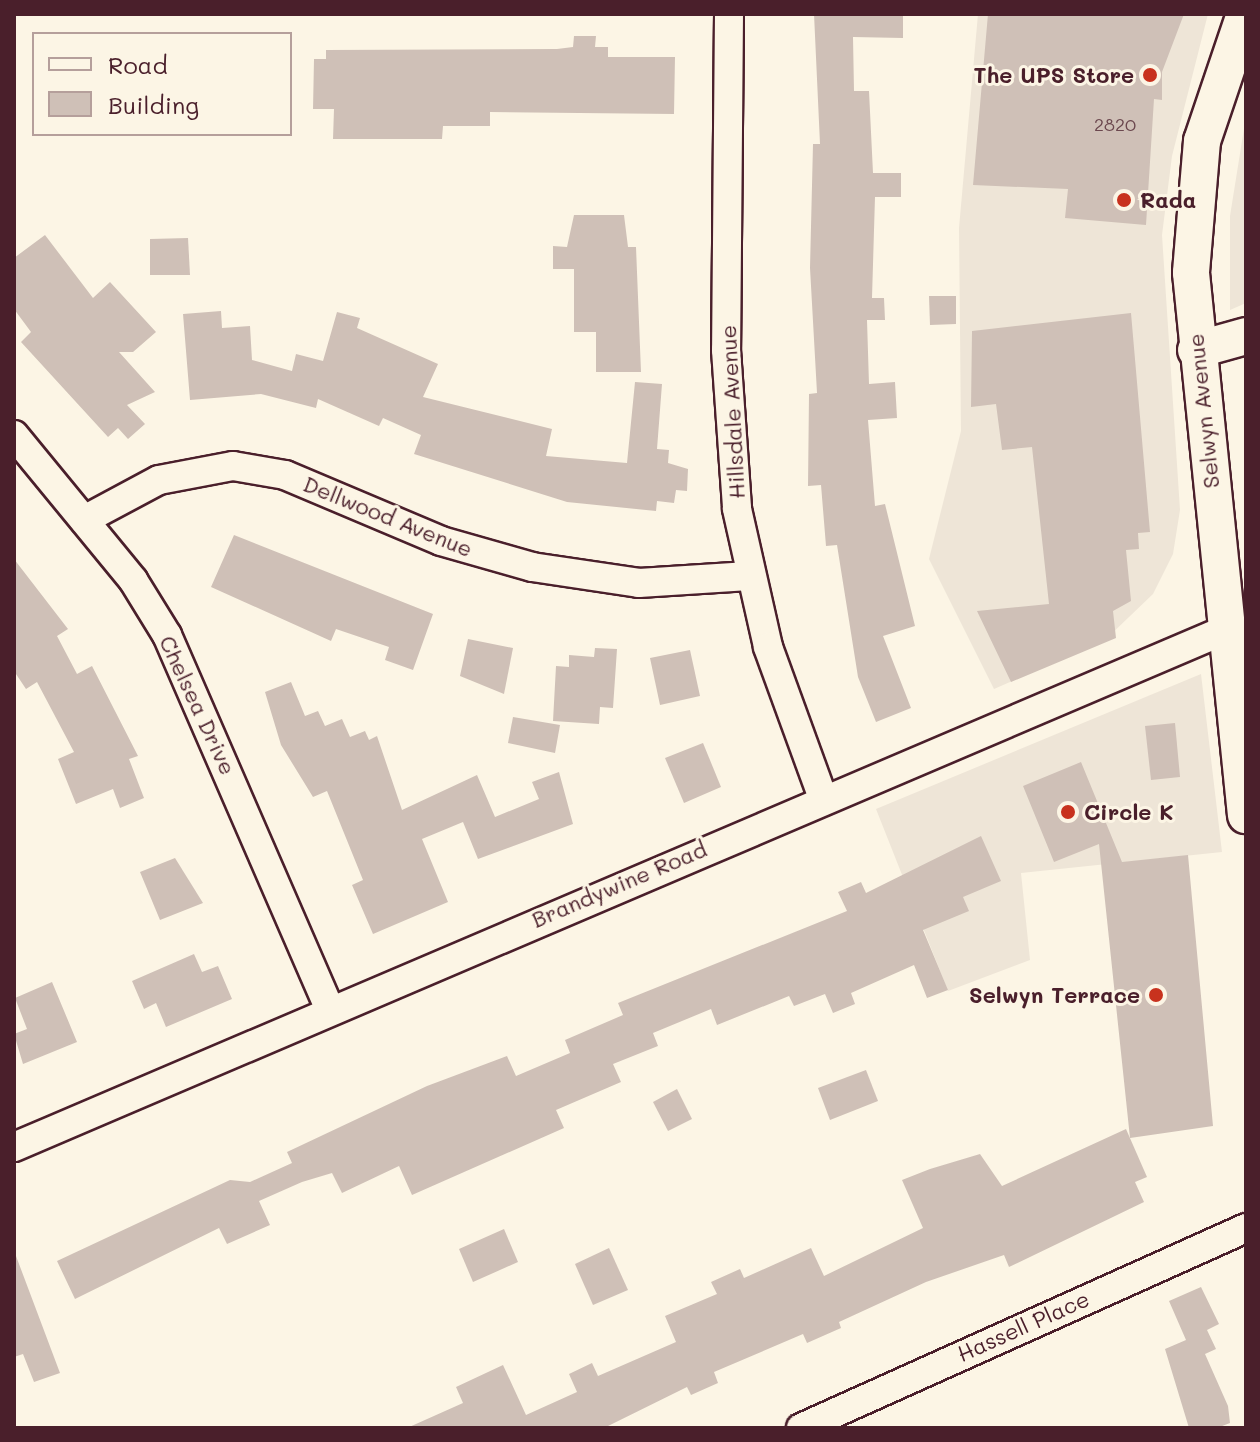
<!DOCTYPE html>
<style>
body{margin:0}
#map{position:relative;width:1260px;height:1442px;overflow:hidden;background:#fcf5e5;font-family:Mali,sans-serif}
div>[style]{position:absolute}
.built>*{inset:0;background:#eee5d7}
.building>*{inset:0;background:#cfc0b7}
.roads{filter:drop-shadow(2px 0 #4a1f2b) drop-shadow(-2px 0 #4a1f2b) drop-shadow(0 2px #4a1f2b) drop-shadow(0 -2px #4a1f2b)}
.minor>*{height:28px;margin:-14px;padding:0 14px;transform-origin:14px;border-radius:14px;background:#fcf5e5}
.tertiary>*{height:36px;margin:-18px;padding:0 18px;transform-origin:18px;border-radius:18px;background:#fcf5e5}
.dots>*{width:22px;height:22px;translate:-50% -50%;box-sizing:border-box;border:4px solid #fcf5e5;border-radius:50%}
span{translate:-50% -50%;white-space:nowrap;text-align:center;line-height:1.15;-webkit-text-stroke:6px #fcf5e5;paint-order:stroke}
.number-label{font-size:18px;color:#6b474e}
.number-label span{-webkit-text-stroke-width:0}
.poi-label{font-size:22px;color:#4a1f2b;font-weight:700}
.right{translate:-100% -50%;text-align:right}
.left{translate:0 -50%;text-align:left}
.street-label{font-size:22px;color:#4a1f2b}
.frame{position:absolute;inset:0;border:16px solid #4a1f2b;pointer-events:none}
.legend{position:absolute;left:32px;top:32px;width:260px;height:104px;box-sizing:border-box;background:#fcf5e5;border:2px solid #b59f9b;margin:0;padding:10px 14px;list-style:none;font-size:24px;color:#4a1f2b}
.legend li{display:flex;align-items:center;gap:16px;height:40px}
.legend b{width:40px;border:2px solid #b59f9b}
</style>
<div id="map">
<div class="built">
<i style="clip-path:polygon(978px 14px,1208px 14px,1172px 156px,1162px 235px,1180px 510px,1173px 554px,1153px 594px,1105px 640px,994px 689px,929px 559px,961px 431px,959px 228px)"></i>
<i style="clip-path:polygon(1246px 116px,1246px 303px,1230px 310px,1230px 216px)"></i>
<i style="clip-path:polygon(1201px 674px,1222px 852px,1021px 873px,1030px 960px,948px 991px,876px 809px)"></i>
</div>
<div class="building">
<i style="clip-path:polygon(814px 14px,903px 14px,903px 38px,853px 37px,854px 91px,869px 91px,873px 173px,901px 173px,901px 197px,875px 197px,872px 298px,884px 298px,885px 320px,867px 320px,869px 384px,895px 382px,897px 418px,868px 420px,875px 506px,885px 504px,915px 626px,883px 636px,911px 708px,876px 722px,858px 677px,837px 545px,826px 546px,821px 485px,808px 486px,809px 394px,817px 393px,810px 268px,813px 144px,820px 144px)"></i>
<i style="clip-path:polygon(988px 14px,1184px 14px,1162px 72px,1162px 100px,1154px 99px,1146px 225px,1065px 218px,1068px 189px,973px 185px)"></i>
<i style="clip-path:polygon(574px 36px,596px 36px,595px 47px,608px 47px,608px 57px,675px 57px,674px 114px,490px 112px,490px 126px,443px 126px,442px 139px,333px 139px,334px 109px,313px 109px,314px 59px,326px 59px,326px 50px,557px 49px,573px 47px)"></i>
<i style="clip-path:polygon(574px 215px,624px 215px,628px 247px,636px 247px,641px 372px,596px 372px,596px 332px,574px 332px,574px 269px,553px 269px,553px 246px,567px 247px)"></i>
<i style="clip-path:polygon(45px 235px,93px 298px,110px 282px,156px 332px,133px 352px,119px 352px,155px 392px,127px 405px,145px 424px,128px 439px,118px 428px,108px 437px,21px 342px,31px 332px,14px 309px,14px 258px)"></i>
<i style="clip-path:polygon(188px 238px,190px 275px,150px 275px,150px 239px)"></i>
<i style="clip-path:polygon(929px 296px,956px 296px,956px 324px,930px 325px)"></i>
<i style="clip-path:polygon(221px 311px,222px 328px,250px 326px,252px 360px,292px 371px,296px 354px,323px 361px,337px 312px,360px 318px,357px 328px,438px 364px,423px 397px,552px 429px,546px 456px,627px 463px,635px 382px,662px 384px,657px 449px,669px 450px,668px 463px,688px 469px,687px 491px,676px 490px,674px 503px,657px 501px,656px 511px,567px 502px,414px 454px,421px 435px,383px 418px,379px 426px,318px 399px,316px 408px,261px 394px,190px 400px,183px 314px)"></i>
<i style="clip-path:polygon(1131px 313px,1150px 532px,1138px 533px,1139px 549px,1126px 550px,1131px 601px,1113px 611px,1116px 638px,1011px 682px,977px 611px,1049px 604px,1032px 447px,1002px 450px,996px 404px,971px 407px,972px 331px)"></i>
<i style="clip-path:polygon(234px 535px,433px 614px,413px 670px,385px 660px,389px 647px,336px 629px,331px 641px,211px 587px)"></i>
<i style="clip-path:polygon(14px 559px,68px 629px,57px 636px,77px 674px,92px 666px,138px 756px,129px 759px,144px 798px,120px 808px,113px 789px,76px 804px,58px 759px,74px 752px,37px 682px,26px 689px,14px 671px)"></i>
<i style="clip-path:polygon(468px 639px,513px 648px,504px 694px,460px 676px)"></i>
<i style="clip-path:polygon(595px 648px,617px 649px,613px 708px,600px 707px,599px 724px,553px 721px,556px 666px,569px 667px,569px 655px,594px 657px)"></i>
<i style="clip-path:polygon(690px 650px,700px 696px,660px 705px,650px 658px)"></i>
<i style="clip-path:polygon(291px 682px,305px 716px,318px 711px,325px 726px,342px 719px,350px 737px,365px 731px,369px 740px,377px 736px,402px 810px,477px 775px,495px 817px,539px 799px,532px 782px,559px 772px,573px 824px,478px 859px,463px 822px,422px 839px,448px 902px,373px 934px,352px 885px,363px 880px,327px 791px,313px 797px,281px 745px,265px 692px)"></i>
<i style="clip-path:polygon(513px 717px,560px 725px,555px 753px,508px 743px)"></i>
<i style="clip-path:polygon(1175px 723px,1180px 777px,1151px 780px,1145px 726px)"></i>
<i style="clip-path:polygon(703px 743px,721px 787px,684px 803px,665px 758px)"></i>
<i style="clip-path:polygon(1081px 762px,1122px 862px,1188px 855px,1213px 1126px,1130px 1138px,1099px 844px,1054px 862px,1023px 786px)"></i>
<i style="clip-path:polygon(981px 836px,1001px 881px,963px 897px,969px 911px,923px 930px,948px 990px,927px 998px,914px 965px,851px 993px,855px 1004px,833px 1013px,825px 994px,794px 1006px,789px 996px,717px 1025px,711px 1009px,653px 1033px,658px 1046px,613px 1064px,621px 1082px,556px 1110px,564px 1128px,412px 1195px,399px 1166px,342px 1193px,332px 1173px,302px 1182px,259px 1201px,270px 1225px,227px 1244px,219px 1228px,75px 1299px,57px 1261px,230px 1180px,250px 1182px,292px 1163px,287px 1152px,427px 1086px,507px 1056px,516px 1076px,570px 1053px,565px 1040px,623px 1015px,618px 1003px,847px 911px,838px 892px,861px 882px,866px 893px)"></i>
<i style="clip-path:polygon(175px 858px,203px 903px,160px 920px,140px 872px)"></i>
<i style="clip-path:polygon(194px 954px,202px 972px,218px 966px,232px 999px,166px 1027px,156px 1003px,144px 1009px,132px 981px)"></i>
<i style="clip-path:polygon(52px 982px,77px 1042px,23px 1064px,14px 1034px,27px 1029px,15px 998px)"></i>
<i style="clip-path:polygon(866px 1070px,878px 1101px,830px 1120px,818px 1088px)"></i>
<i style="clip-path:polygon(677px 1089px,692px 1119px,668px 1131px,653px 1102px)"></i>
<i style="clip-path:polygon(1126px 1129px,1147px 1177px,1135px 1182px,1144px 1202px,1009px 1267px,1004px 1255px,926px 1282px,839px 1322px,841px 1328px,807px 1343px,803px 1334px,714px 1372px,718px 1383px,691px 1395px,687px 1387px,604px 1428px,407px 1428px,463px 1403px,456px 1387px,503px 1365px,526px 1415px,577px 1392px,569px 1374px,592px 1363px,598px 1376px,676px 1342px,665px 1316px,717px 1294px,711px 1282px,740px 1269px,744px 1278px,811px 1248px,824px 1276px,923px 1228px,902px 1180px,930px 1169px,980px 1154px,1002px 1186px)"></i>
<i style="clip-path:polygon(504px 1229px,518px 1262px,473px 1282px,459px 1249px)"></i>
<i style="clip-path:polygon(609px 1248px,628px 1290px,593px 1305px,575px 1264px)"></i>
<i style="clip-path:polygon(16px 1256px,60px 1373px,34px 1382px,23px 1354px,14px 1357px)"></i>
<i style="clip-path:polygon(1201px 1287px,1219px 1324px,1207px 1330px,1216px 1349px,1205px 1354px,1228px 1406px,1230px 1423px,1217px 1428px,1189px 1428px,1165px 1349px,1186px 1340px,1169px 1301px)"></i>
</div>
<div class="roads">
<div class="minor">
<i style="left:729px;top:14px;width:336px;rotate:90.5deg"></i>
<i style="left:726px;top:350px;width:159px;rotate:86deg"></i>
<i style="left:737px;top:509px;width:141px;rotate:77.3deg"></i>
<i style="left:768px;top:647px;width:161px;rotate:70deg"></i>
<i style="left:14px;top:435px;width:188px;rotate:50.6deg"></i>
<i style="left:133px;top:580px;width:65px;rotate:58.3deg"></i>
<i style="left:167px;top:635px;width:406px;rotate:66.5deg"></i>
<i style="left:84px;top:520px;width:85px;rotate:-28.1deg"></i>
<i style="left:159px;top:480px;width:75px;rotate:-10.7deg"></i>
<i style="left:233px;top:466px;width:53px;rotate:9.8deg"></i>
<i style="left:285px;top:475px;width:169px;rotate:22.9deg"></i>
<i style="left:441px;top:541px;width:95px;rotate:15.9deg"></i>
<i style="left:532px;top:567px;width:108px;rotate:8.5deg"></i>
<i style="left:639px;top:583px;width:110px;rotate:-3.6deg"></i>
<i style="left:14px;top:1147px;width:1319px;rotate:-23.12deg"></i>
<i style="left:801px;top:1428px;width:488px;rotate:-24.2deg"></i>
</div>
<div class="tertiary">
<i style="left:1245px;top:14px;width:134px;rotate:108.7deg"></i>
<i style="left:1202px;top:141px;width:132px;rotate:94.8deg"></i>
<i style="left:1191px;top:273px;width:545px;rotate:84.21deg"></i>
<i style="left:1196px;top:350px;width:52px;rotate:-15.6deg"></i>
</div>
</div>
<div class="dots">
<i style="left:1150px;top:75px;background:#c8321e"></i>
<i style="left:1124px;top:200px;background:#c8321e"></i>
<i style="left:1068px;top:812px;background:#c8321e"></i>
<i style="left:1156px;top:995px;background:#c8321e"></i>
</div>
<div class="number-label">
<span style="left:1115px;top:124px">2820</span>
</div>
<div class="poi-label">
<span class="right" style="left:1134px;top:75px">The UPS Store</span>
<span class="left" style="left:1140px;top:200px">Rada</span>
<span class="left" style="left:1084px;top:812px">Circle K</span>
<span class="right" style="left:1140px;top:995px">Selwyn Terrace</span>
</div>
<div class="street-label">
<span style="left:1203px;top:411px;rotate:-96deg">Selwyn Avenue</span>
<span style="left:732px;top:412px;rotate:-93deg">Hillsdale Avenue</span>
<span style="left:388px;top:516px;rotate:22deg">Dellwood Avenue</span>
<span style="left:198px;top:705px;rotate:65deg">Chelsea Drive</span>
<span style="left:619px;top:884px;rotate:-23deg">Brandywine Road</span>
<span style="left:1023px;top:1326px;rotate:-24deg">Hassell Place</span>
</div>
<div class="frame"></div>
<ul class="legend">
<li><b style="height:10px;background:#fcf5e5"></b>Road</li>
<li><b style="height:22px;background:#cfc0b7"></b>Building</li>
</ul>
</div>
